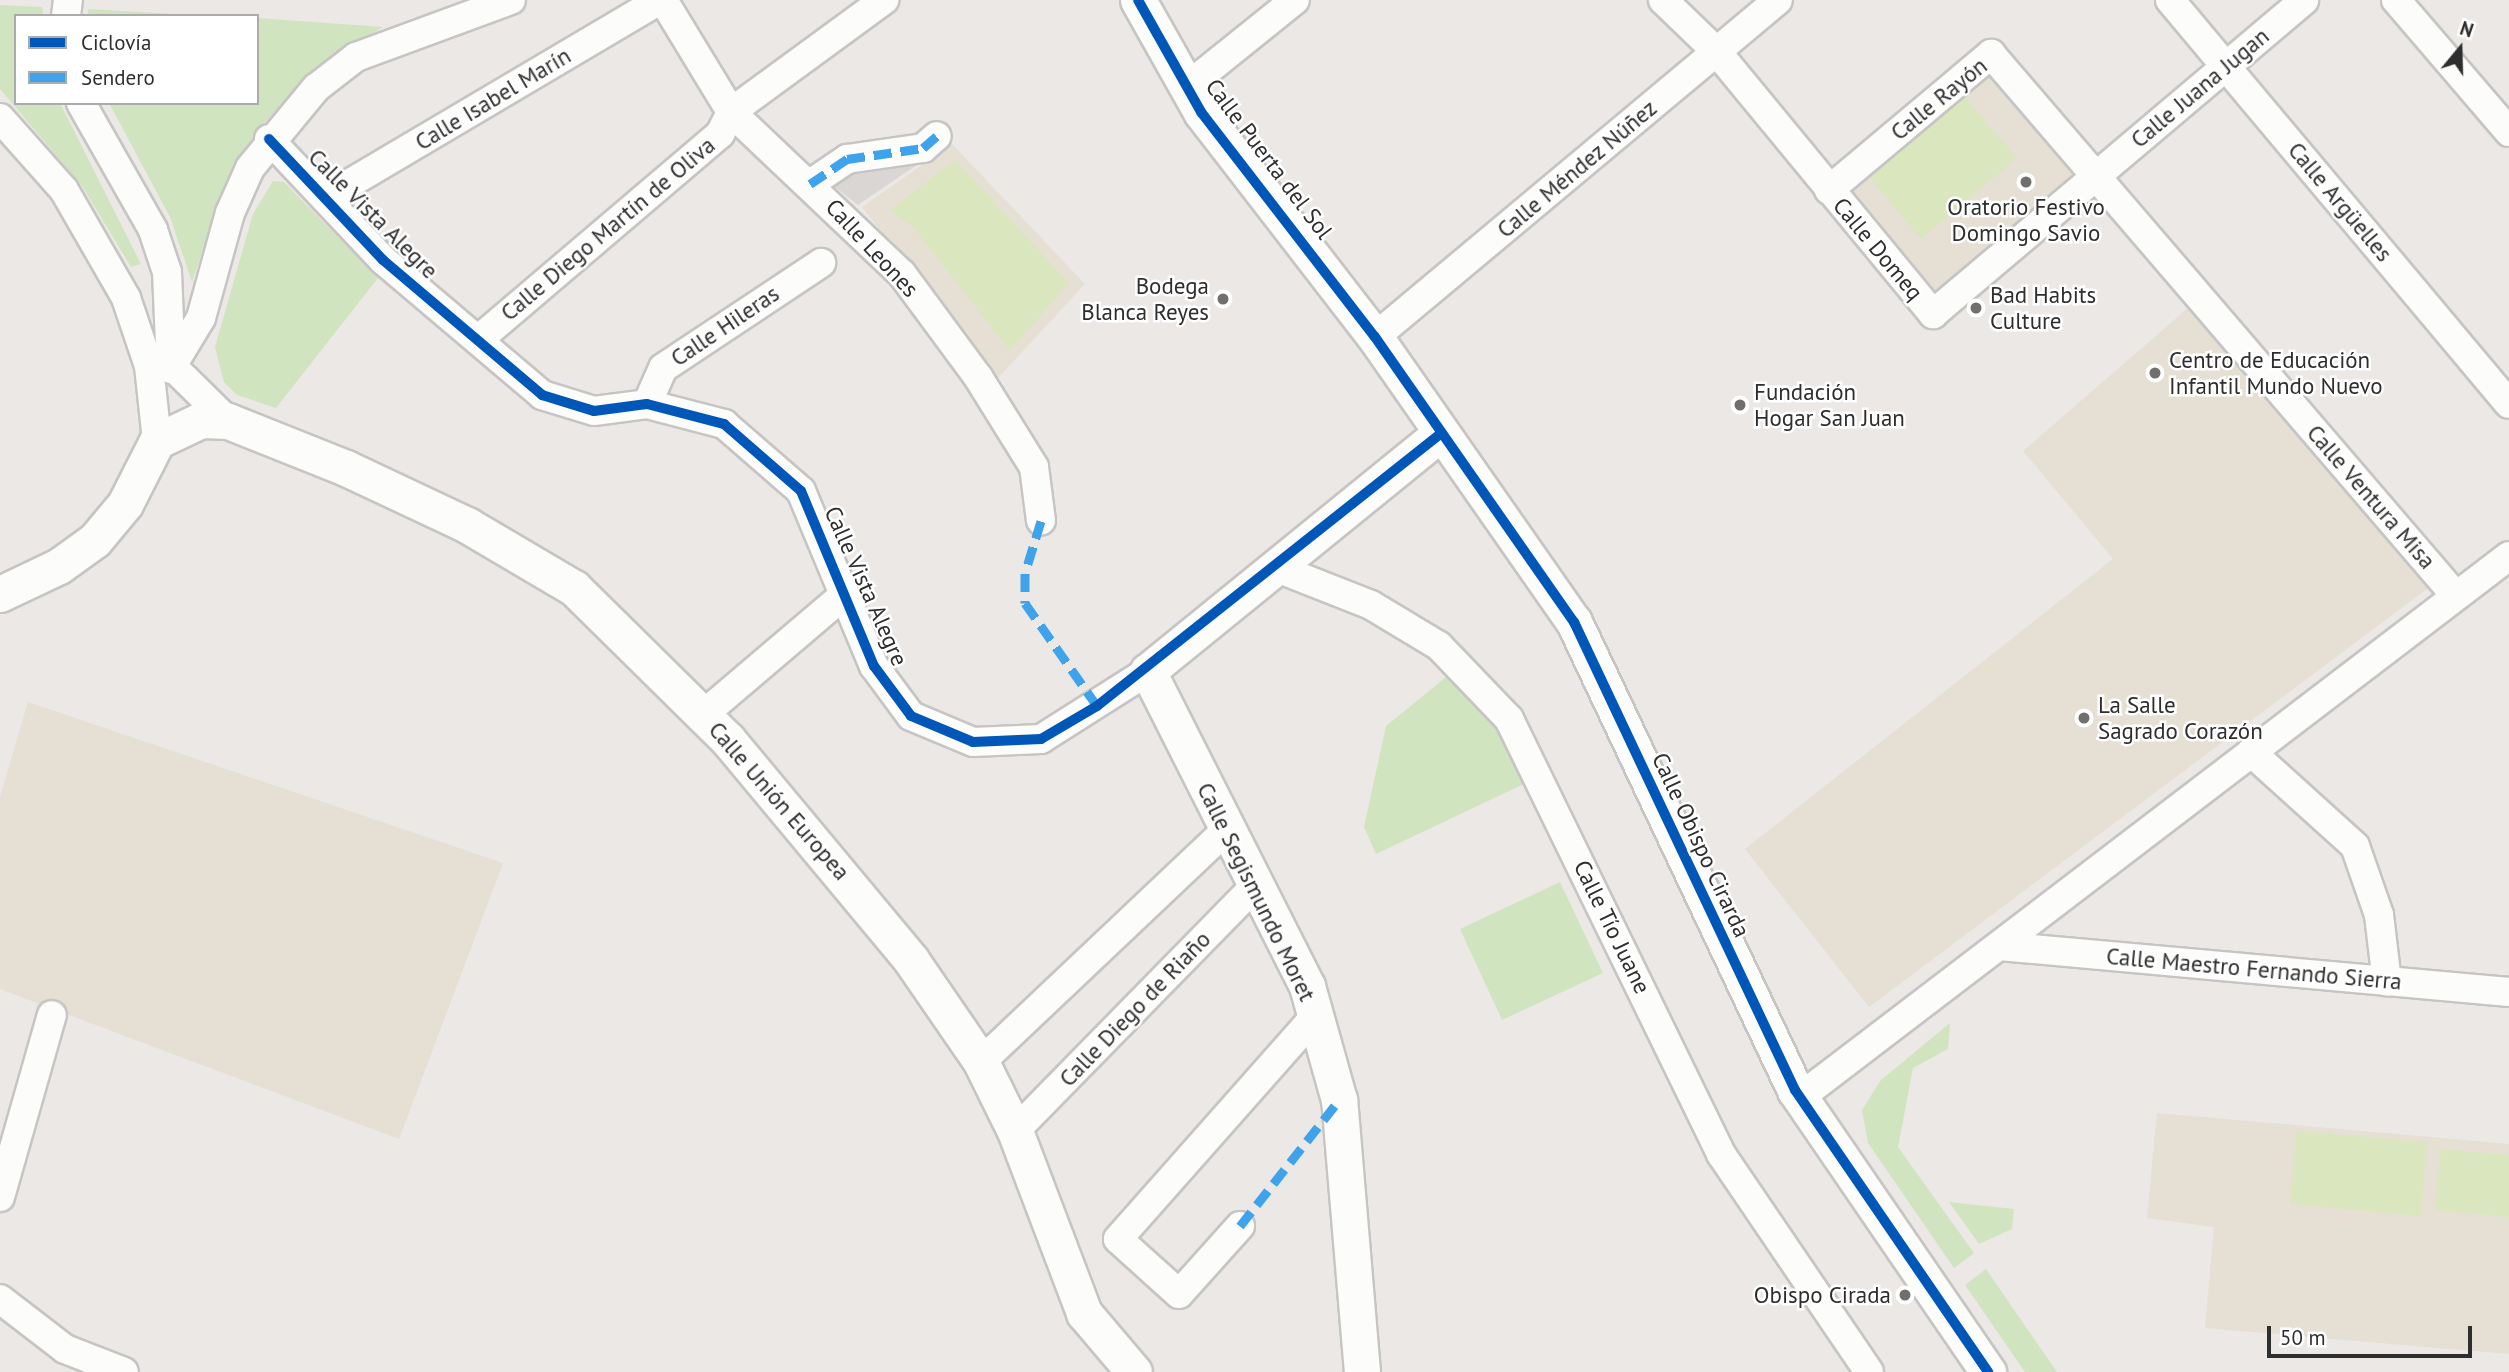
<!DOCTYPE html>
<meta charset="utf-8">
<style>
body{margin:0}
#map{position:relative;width:2509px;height:1372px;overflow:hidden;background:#ebe8e5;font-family:"PT Sans",sans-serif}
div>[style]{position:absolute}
.education>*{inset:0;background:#e5dfd4}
.green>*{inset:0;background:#d1e4c0}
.pitch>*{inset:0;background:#dae7be}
.plaza>*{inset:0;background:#d9d6d3}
.roads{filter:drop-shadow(2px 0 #c6c5c4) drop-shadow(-2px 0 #c6c5c4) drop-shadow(0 2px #c6c5c4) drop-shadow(0 -2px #c6c5c4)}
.minor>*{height:28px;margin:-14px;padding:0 14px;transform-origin:14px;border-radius:14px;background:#fcfcfb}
.tertiary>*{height:35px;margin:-17.5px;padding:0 17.5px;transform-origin:17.5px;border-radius:17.5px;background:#fcfcfb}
.quiet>*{height:9px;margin-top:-4.5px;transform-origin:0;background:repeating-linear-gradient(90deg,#3ea3eb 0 18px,transparent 0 27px)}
.cycleway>*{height:10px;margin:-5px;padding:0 5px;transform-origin:5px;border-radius:5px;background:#0057b8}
.dots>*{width:19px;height:19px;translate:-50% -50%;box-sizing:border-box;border:4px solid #fff;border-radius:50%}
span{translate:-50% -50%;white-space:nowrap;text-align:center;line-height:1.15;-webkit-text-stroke:5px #fff;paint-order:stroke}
.street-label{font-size:23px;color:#2e2e2e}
.poi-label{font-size:23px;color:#2e2e2e}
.right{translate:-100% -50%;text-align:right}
.left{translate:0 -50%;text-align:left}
.legend{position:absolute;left:14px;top:14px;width:245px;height:91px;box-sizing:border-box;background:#fff;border:2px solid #ababab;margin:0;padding:9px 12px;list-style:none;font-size:21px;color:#2e2e2e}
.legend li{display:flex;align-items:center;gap:14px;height:35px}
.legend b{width:35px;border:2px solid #ababab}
.north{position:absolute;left:2425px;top:14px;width:70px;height:70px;-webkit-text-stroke:5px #fff;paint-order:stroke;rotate:19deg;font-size:19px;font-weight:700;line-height:28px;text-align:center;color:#2e2e2e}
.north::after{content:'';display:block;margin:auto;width:24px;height:32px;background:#2e2e2e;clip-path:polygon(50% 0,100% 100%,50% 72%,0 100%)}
.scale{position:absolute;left:2267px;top:1326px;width:205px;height:32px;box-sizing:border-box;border:4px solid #2e2e2e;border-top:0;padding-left:9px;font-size:21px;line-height:24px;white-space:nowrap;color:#2e2e2e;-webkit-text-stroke:5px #fff;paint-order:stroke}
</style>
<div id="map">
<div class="education">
<i style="clip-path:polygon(1987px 73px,2073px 174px,1936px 291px,1848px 188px)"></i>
<i style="clip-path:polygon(952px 144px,1085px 284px,997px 379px,862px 207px)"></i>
<i style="clip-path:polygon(2188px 308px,2428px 588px,1869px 1007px,1745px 849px,2113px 559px,2023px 451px)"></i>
<i style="clip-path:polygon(28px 702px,503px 863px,399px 1139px,0 989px,0 797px)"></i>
<i style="clip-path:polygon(2157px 1113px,2509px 1144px,2509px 1354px,2205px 1328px,2214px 1227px,2147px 1218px)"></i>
</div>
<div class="green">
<i style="clip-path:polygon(0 5px,42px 7px,43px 16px,16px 16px,16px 103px,60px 103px,141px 264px,131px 267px,82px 186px,0 89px)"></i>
<i style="clip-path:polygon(88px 9px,209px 16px,88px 16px)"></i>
<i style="clip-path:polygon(257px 18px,383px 27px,309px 75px,257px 131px,222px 193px,192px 282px,170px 217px,109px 103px,257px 103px)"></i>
<i style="clip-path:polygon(273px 181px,284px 182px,378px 278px,276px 408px,237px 395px,224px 382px,215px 347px,253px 214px)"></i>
<i style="clip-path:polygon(1451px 673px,1504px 734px,1530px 781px,1376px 854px,1364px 827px,1386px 726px)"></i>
<i style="clip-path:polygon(1560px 882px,1603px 973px,1502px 1020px,1460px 929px)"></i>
<i style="clip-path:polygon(1950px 1023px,1948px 1049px,1913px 1068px,1898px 1147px,1974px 1253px,1954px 1268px,1868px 1143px,1862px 1110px,1881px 1080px)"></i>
<i style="clip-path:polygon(1949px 1202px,2014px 1209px,2012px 1229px,1979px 1244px)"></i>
<i style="clip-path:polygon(1986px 1269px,2057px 1372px,2025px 1372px,1965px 1285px)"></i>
</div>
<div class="pitch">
<i style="clip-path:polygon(1962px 94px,2017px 158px,1921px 239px,1866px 173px)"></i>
<i style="clip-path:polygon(955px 160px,1069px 283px,1010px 351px,913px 227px,890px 210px)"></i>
<i style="clip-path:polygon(2297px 1131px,2427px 1142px,2421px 1216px,2290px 1204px)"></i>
<i style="clip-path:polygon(2441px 1149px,2509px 1155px,2509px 1217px,2435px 1210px)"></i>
</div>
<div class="plaza">
<i style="clip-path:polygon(924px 160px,858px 205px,826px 180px,842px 165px)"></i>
</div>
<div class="roads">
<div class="minor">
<i style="left:663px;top:0;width:131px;rotate:58.7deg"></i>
<i style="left:731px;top:112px;width:236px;rotate:43.5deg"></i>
<i style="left:902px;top:274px;width:128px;rotate:53.6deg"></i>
<i style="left:978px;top:377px;width:106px;rotate:58.1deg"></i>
<i style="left:1034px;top:467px;width:54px;rotate:82.6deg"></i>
<i style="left:1663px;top:0;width:75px;rotate:43.9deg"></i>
<i style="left:1717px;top:52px;width:340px;rotate:50.5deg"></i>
<i style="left:1933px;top:314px;width:486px;rotate:-40.2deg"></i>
<i style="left:2170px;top:0;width:527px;rotate:50deg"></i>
<i style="left:2396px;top:0;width:174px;rotate:49.4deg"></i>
<i style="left:66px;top:16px;width:16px;rotate:-83deg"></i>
<i style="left:1188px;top:86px;width:137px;rotate:-38.8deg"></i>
<i style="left:81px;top:103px;width:146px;rotate:60.4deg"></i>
<i style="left:153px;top:230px;width:44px;rotate:71.6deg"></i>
<i style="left:167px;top:272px;width:97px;rotate:87.6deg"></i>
<i style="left:0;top:118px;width:96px;rotate:48.4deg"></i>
<i style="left:64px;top:190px;width:125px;rotate:60.1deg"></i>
<i style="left:126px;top:298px;width:72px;rotate:71.3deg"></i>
<i style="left:149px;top:366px;width:75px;rotate:83.9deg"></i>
<i style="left:269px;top:139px;width:166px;rotate:46.7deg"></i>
<i style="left:383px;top:260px;width:209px;rotate:40.3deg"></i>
<i style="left:542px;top:395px;width:54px;rotate:17.1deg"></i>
<i style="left:594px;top:411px;width:53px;rotate:-7.5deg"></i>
<i style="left:647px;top:404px;width:80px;rotate:14.6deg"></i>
<i style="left:724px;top:424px;width:102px;rotate:41deg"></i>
<i style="left:801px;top:491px;width:190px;rotate:67.4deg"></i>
<i style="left:874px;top:666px;width:62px;rotate:53.5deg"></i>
<i style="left:911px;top:716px;width:67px;rotate:22.8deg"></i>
<i style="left:973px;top:742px;width:68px;rotate:-2.5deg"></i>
<i style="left:1041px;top:739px;width:127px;rotate:-32.4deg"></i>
<i style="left:810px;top:184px;width:45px;rotate:-34deg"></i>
<i style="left:847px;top:159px;width:77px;rotate:-8.2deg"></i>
<i style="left:923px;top:148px;width:18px;rotate:-41deg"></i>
<i style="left:1829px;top:190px;width:212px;rotate:-40deg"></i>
<i style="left:1991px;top:54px;width:713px;rotate:49.38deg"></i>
<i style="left:325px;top:198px;width:389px;rotate:-30.6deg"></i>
<i style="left:1375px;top:337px;width:525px;rotate:-39.9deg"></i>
<i style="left:478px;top:340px;width:318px;rotate:-40.4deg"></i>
<i style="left:720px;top:134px;width:25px;rotate:-63deg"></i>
<i style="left:731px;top:112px;width:190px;rotate:-36.2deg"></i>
<i style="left:172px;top:366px;width:56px;rotate:-58.9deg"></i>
<i style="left:201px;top:318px;width:109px;rotate:-74.6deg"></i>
<i style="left:230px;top:213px;width:49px;rotate:-66deg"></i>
<i style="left:250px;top:168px;width:104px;rotate:-50.5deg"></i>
<i style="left:316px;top:88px;width:51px;rotate:-37.8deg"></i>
<i style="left:356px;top:57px;width:165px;rotate:-20.2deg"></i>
<i style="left:172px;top:366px;width:78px;rotate:44.5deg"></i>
<i style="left:647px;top:404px;width:39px;rotate:-66deg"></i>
<i style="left:663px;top:368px;width:190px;rotate:-33.6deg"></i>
<i style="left:1277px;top:568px;width:101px;rotate:21.5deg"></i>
<i style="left:1371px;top:605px;width:79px;rotate:31.1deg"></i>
<i style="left:1439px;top:646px;width:101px;rotate:46.2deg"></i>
<i style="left:1509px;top:719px;width:484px;rotate:64deg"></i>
<i style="left:1721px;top:1154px;width:263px;rotate:55.8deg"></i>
<i style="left:704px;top:714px;width:185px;rotate:-40.4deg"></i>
<i style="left:2251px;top:752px;width:140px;rotate:42.1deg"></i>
<i style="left:2355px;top:846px;width:73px;rotate:70.8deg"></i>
<i style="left:2379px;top:915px;width:67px;rotate:83.2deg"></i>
<i style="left:1999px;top:946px;width:512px;rotate:5.15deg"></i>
<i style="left:981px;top:1062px;width:337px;rotate:-43.4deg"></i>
<i style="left:1799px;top:1098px;width:893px;rotate:-37.36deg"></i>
<i style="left:1015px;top:1131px;width:343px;rotate:-45.6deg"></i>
<i style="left:0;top:1197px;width:189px;rotate:-74.1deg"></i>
<i style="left:1240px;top:1226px;width:91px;rotate:131.9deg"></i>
<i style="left:1179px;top:1294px;width:82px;rotate:-138deg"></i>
<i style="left:1118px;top:1239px;width:298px;rotate:-48.5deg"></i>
<i style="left:0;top:1299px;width:82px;rotate:37.6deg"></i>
<i style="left:65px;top:1349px;width:63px;rotate:21.3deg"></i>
</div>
<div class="tertiary">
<i style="left:1138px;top:0;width:129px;rotate:60.6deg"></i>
<i style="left:1201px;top:112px;width:284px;rotate:52.3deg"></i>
<i style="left:1375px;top:337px;width:348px;rotate:55.1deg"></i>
<i style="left:1574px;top:622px;width:518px;rotate:64.72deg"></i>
<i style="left:1795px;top:1090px;width:342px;rotate:55.6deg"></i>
<i style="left:0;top:594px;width:65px;rotate:-25.4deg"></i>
<i style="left:59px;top:566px;width:44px;rotate:-35.8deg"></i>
<i style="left:95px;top:540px;width:47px;rotate:-50.2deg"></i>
<i style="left:125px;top:504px;width:71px;rotate:-63.1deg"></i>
<i style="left:157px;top:441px;width:49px;rotate:-25.5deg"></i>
<i style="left:201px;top:420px;width:27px;rotate:2deg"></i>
<i style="left:228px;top:421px;width:127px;rotate:21.7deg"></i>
<i style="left:346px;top:468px;width:134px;rotate:25.2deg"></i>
<i style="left:467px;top:525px;width:124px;rotate:30.5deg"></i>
<i style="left:574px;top:588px;width:216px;rotate:44.6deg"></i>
<i style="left:728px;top:740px;width:286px;rotate:50.2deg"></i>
<i style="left:911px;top:960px;width:124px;rotate:55.5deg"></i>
<i style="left:981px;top:1062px;width:77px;rotate:63.8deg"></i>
<i style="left:1015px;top:1131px;width:195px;rotate:69.2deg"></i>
<i style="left:1084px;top:1313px;width:77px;rotate:49.7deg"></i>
<i style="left:1362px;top:1372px;width:273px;rotate:-94.8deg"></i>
<i style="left:1339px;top:1100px;width:118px;rotate:-105.7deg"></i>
<i style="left:1307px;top:986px;width:353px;rotate:-116.8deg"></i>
<i style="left:1148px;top:671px;width:376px;rotate:-39.1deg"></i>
</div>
</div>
<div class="quiet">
<i style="left:810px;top:184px;width:45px;rotate:-34deg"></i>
<i style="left:847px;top:159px;width:77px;rotate:-8.2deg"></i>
<i style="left:923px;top:148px;width:18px;rotate:-41deg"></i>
<i style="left:1041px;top:521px;width:54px;rotate:107.1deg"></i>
<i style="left:1025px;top:573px;width:30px;rotate:90deg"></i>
<i style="left:1025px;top:603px;width:126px;rotate:55deg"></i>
<i style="left:1240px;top:1226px;width:160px;rotate:-51.8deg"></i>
</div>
<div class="cycleway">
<i style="left:1138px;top:0;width:129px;rotate:60.6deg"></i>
<i style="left:1201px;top:112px;width:284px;rotate:52.3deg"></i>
<i style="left:1375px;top:337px;width:348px;rotate:55.1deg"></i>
<i style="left:1574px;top:622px;width:518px;rotate:64.72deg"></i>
<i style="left:1795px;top:1090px;width:342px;rotate:55.6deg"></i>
<i style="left:269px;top:139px;width:166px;rotate:46.7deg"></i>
<i style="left:383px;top:260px;width:209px;rotate:40.3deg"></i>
<i style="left:542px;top:395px;width:54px;rotate:17.1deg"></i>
<i style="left:594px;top:411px;width:53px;rotate:-7.5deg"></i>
<i style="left:647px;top:404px;width:80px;rotate:14.6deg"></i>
<i style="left:724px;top:424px;width:102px;rotate:41deg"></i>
<i style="left:801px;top:491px;width:190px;rotate:67.4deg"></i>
<i style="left:874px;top:666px;width:62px;rotate:53.5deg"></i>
<i style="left:911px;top:716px;width:67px;rotate:22.8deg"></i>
<i style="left:973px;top:742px;width:68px;rotate:-2.5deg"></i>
<i style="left:1041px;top:739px;width:65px;rotate:-30.5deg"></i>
<i style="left:1097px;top:706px;width:438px;rotate:-38.4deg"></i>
</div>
<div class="dots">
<i style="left:2026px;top:182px;background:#706f6e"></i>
<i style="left:1223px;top:299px;background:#706f6e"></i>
<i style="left:1976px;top:308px;background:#706f6e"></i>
<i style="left:2155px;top:373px;background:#706f6e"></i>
<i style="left:1740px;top:405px;background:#706f6e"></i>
<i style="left:2084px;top:718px;background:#706f6e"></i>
<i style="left:1905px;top:1295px;background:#706f6e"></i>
</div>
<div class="street-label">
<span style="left:2200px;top:88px;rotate:-40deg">Calle Juana Jugan</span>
<span style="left:493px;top:99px;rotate:-31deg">Calle Isabel Marín</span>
<span style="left:1939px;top:99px;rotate:-39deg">Calle Rayón</span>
<span style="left:1269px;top:159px;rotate:53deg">Calle Puerta del Sol</span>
<span style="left:1577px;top:169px;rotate:-40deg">Calle Méndez Núñez</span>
<span style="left:2340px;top:202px;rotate:50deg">Calle Argüelles</span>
<span style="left:373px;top:214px;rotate:45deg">Calle Vista Alegre</span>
<span style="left:608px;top:229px;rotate:-40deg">Calle Diego Martín de Oliva</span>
<span style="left:872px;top:248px;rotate:47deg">Calle Leones</span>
<span style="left:1878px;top:249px;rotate:50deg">Calle Domeq</span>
<span style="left:725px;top:326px;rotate:-34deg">Calle Hileras</span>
<span style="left:2371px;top:497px;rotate:49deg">Calle Ventura Misa</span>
<span style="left:866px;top:586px;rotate:66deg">Calle Vista Alegre</span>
<span style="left:779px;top:801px;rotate:49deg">Calle Unión Europea</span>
<span style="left:1701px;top:845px;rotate:65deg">Calle Obispo Cirarda</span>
<span style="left:1256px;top:892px;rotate:64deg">Calle Segismundo Moret</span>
<span style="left:1612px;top:927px;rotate:64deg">Calle Tío Juane</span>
<span style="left:2254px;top:969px;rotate:5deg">Calle Maestro Fernando Sierra</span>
<span style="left:1135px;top:1009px;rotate:-46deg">Calle Diego de Riaño</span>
</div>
<div class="poi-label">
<span style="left:2026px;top:220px">Oratorio Festivo<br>Domingo Savio</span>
<span class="right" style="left:1209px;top:299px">Bodega<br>Blanca Reyes</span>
<span class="left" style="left:1990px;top:308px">Bad Habits<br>Culture</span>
<span class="left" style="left:2169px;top:373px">Centro de Educación<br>Infantil Mundo Nuevo</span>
<span class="left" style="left:1754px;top:405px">Fundación<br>Hogar San Juan</span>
<span class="left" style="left:2098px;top:718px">La Salle<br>Sagrado Corazón</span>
<span class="right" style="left:1891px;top:1295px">Obispo Cirada</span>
</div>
<ul class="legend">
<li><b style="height:9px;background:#0057b8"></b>Ciclovía</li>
<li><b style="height:9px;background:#3ea3eb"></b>Sendero</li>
</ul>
<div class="north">N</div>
<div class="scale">50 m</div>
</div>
